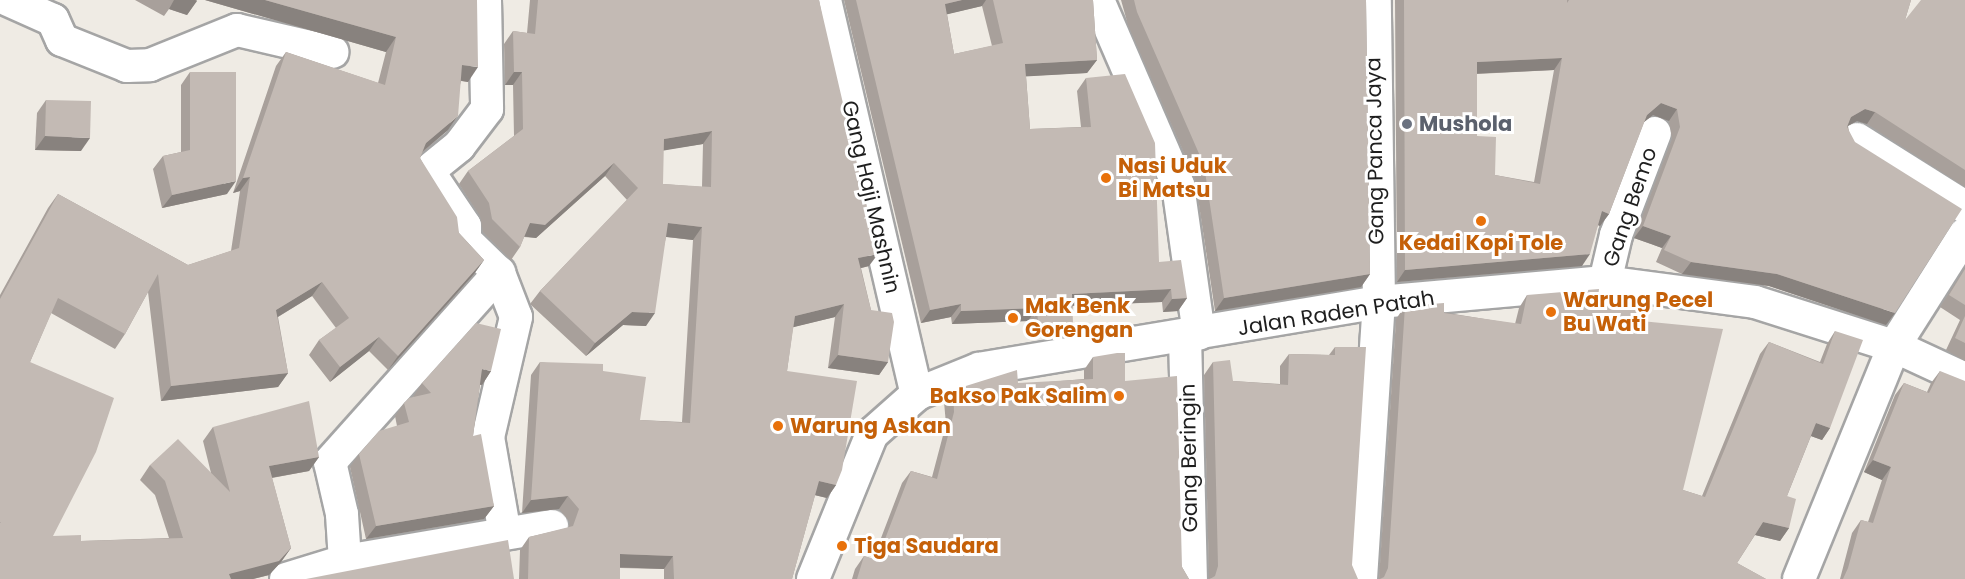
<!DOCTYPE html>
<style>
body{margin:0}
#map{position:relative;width:1965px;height:579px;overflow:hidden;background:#efebe4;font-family:Poppins,sans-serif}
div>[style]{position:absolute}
.roads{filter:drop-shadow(2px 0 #a5a5a5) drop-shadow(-2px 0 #a5a5a5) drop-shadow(0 2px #a5a5a5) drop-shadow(0 -2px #a5a5a5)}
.minor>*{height:32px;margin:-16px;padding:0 16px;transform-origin:16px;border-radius:16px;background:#fff}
.wall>*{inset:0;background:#a8a09b}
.shaded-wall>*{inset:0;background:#88827e}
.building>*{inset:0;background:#c3bab4}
.dots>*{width:16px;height:16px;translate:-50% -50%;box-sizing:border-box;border:3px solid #fff;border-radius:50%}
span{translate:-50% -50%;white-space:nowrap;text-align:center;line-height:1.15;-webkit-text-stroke:6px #fff;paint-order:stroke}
.worship-label{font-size:21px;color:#5b616d;font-weight:700}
.left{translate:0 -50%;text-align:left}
.street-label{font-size:21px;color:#1e1e1e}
.food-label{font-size:21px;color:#c56008;font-weight:700}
.right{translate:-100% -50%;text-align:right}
</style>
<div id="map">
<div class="roads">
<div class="minor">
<i style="left:8px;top:0;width:49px;rotate:24deg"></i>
<i style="left:53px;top:20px;width:22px;rotate:66deg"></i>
<i style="left:62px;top:40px;width:70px;rotate:21.8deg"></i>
<i style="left:127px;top:66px;width:23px;rotate:-2deg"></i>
<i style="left:150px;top:65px;width:94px;rotate:-21.9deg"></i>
<i style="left:237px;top:30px;width:98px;rotate:13deg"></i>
<i style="left:485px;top:0;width:109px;rotate:88.9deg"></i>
<i style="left:487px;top:109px;width:46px;rotate:127.1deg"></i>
<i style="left:459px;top:146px;width:40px;rotate:141deg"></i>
<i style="left:428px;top:171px;width:66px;rotate:56.1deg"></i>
<i style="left:465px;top:226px;width:14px;rotate:90deg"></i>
<i style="left:465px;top:240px;width:47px;rotate:44.1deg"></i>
<i style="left:499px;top:273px;width:47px;rotate:68.9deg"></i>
<i style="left:516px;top:317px;width:123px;rotate:103.1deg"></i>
<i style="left:488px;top:437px;width:98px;rotate:80.1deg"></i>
<i style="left:825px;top:0;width:405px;rotate:76.9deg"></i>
<i style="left:1098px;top:0;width:202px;rotate:66.6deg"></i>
<i style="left:1178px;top:185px;width:150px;rotate:82deg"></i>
<i style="left:1857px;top:139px;width:128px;rotate:32.2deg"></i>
<i style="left:1605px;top:282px;width:48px;rotate:-76.8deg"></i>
<i style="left:1616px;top:235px;width:109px;rotate:-69.1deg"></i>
<i style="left:1185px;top:336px;width:243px;rotate:88.6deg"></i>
<i style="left:345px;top:561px;width:47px;rotate:-93.7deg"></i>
<i style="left:342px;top:514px;width:53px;rotate:-103deg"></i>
<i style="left:330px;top:462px;width:254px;rotate:-48.2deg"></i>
<i style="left:286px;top:579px;width:62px;rotate:-17deg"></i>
<i style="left:345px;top:561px;width:210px;rotate:-9.6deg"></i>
<i style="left:813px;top:579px;width:157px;rotate:-67.9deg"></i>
<i style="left:872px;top:434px;width:60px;rotate:-41.6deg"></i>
<i style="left:917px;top:394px;width:67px;rotate:-22deg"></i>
<i style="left:979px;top:369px;width:406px;rotate:-9.5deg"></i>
<i style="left:1379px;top:302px;width:227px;rotate:-5.1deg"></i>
<i style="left:1605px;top:282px;width:151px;rotate:7.6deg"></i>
<i style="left:1755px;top:302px;width:146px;rotate:17.6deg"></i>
<i style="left:1894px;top:346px;width:78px;rotate:24.9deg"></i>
<i style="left:1361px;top:579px;width:278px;rotate:-86.3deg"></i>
<i style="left:1379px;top:302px;width:302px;rotate:-90.8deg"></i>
<i style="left:1799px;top:579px;width:252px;rotate:-67.8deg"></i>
<i style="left:1894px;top:346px;width:133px;rotate:-57.6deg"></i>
</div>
</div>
<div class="wall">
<i style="clip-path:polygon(135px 0,197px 0,187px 15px,169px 9px,164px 16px)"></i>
<i style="clip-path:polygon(205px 0,477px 0,468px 82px,461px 81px,448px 130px,423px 152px,420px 158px,459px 233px,484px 260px,474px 274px,388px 370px,369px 351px,330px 382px,309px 355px,319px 340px,336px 328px,312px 296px,278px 317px,288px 373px,278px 387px,161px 401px,148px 292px,125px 334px,115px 349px,51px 313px,30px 362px,53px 536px,81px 541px,169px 538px,155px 495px,140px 480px,150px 465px,211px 473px,203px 441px,213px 427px,319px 457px,309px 471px,272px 478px,291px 548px,281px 562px,269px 575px,253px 579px,0 579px,0 295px,48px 208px,58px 194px,188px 265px,231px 251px,240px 191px,233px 193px,276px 66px,286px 52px,378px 83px,386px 52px)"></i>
<i style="clip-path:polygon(evenodd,530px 0,819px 0,869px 266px,861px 268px,871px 310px,888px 362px,879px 375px,828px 368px,835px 317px,793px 327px,787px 371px,836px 485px,827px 498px,815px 495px,792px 579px,664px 579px,664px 569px,620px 568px,620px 579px,519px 579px,520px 550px,529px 537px,568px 528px,570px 522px,559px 509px,522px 513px,531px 375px,540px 362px,603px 371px,640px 420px,682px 422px,693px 240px,666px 237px,646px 326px,623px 325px,586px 356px,530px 304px,540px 291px,627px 200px,605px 176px,536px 238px,524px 237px,520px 247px,511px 260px,483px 232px,480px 216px,459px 184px,468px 171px,514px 136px,513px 85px,505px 85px,504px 44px,513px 31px,527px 33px,530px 0,703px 144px,702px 187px,663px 184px,663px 150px,703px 144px)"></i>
<i style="clip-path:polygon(evenodd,844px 0,1093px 0,1097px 60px,1087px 73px,1026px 76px,1030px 129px,1081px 127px,1077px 91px,1086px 78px,1159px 262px,1187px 298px,1178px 311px,1163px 312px,1162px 302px,1073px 306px,1064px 336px,1029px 337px,1028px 321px,952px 324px,951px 317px,921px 323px,844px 0,982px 6px,992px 46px,954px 54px,947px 14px,982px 6px)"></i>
<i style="clip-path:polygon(1121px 0,1366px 0,1370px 274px,1361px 287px,1215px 311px,1195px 178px,1128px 25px)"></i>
<i style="clip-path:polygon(evenodd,1395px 0,1911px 0,1905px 20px,1965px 0,1965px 187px,1867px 124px,1857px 121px,1848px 126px,1886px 325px,1769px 286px,1682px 274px,1656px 262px,1662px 248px,1634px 238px,1672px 139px,1669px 121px,1653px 115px,1644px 122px,1609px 214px,1600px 226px,1598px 225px,1582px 266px,1397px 282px,1395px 0,1554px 70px,1534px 182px,1495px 175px,1477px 136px,1477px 74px,1554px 70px)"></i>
<i style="clip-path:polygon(190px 72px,227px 194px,162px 208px,153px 169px,163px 156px,181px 152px,181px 85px)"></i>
<i style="clip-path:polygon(46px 100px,81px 151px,35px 150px,37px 113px)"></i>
<i style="clip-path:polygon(1965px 268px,1965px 361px,1946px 350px,1960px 320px,1940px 307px)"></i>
<i style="clip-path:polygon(1527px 295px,1598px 299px,1641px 321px,1683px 490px,1702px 496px,1760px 354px,1769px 342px,1820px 362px,1827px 344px,1835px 331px,1830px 428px,1822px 440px,1811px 436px,1787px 496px,1789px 528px,1780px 541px,1755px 535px,1737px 563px,1766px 579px,1379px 579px,1396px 319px,1405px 306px,1515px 324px,1519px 308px)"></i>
<i style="clip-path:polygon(1335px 347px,1352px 565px,1209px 579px,1204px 375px,1213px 362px,1233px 381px,1280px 384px,1280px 366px,1289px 354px,1329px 355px)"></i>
<i style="clip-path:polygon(1093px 357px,1125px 381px,1182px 567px,1189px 579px,852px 579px,855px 569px,864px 556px,873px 559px,902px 483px,911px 471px,932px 477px,946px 424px,944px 402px,953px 390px,1084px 379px,1084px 370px)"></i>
<i style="clip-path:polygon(491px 371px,482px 385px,480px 385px,473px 436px,494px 506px,484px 519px,366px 539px,350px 467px,359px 454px,397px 426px,395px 416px,404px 403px,413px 397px,422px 383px)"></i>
<i style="clip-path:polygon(1940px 371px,1965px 579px,1840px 579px,1852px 533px,1861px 520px,1868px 522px,1882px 480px,1864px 472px,1895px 395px,1904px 383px,1927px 392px,1931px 383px)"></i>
</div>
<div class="shaded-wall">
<i style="clip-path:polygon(174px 0,195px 0,197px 1px,187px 15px,169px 9px)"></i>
<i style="clip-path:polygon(205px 0,265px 0,396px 37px,386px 52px)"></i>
<i style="clip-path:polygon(962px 0,986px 0,982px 6px,936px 17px,945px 4px)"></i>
<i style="clip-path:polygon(1562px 58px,1554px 70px,1468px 74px,1477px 62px)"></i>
<i style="clip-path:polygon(1097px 60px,1087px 73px,1016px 77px,1025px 64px)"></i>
<i style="clip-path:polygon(462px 65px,478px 67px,468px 82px,452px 79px)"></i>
<i style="clip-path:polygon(514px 72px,522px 72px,513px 85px,505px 85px)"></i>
<i style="clip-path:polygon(1661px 103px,1677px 109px,1669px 121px,1653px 115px,1638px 127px,1647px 115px)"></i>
<i style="clip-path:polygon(1865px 109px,1875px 112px,1867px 124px,1857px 121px,1842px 129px,1851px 117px)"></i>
<i style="clip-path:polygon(458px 116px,448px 130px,416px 157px,426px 143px)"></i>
<i style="clip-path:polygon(712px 131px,703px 144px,655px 152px,664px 139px)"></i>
<i style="clip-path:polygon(45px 136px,90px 138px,81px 151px,35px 150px)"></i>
<i style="clip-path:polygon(614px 163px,605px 176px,536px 238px,521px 236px,530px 223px)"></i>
<i style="clip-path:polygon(250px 177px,240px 191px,233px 193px,243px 178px)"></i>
<i style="clip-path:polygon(236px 181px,227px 194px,162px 208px,172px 195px)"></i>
<i style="clip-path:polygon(1602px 211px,1609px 214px,1600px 226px,1593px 223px)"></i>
<i style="clip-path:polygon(668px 223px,702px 227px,693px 240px,659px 236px)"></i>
<i style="clip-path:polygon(1643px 226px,1671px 236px,1662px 248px,1634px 238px)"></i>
<i style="clip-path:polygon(878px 254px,869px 266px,849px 271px,858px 258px)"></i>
<i style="clip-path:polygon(1590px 254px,1582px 266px,1397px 282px,1405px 270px)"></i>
<i style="clip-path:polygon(484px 260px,474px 274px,388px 370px,398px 356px)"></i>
<i style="clip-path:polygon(1691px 262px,1777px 274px,1895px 313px,1886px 325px,1769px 286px,1682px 274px)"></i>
<i style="clip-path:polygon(1370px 274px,1361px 287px,1215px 311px,1224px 298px)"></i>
<i style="clip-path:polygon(322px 282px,312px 296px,266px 324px,276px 310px)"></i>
<i style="clip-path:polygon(1171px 289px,1162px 302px,1063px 306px,1072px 294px)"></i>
<i style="clip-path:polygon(1187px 298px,1178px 311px,1163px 312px,1172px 299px)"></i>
<i style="clip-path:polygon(844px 304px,835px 317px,786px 329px,795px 316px)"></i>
<i style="clip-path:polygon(961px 304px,951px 317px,921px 323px,930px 310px)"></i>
<i style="clip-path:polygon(1037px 308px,1028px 321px,952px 324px,961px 311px)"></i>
<i style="clip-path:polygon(632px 312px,655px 313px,646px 326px,623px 325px,586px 356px,595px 343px)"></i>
<i style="clip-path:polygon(1073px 323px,1064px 336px,1029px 337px,1038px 324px)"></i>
<i style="clip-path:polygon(379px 337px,369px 351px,330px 382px,340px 367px)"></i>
<i style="clip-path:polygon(838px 355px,888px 362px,879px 375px,828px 368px)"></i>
<i style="clip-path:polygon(482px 369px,491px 371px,482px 385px,473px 383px)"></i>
<i style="clip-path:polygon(288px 373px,278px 387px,161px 401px,171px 386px)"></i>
<i style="clip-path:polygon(1816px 423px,1830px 428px,1822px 440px,1808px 435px)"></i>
<i style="clip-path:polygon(319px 457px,309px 471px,259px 480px,269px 466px)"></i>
<i style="clip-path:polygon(1873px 460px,1891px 467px,1882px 480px,1864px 472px)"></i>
<i style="clip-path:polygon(819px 481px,836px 485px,827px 498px,810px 494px)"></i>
<i style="clip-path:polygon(568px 496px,559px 509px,522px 513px,531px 500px)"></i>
<i style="clip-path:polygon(494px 506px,484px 519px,366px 539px,376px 526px)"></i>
<i style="clip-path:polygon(1763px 522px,1789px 528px,1780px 541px,1755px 535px)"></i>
<i style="clip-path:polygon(291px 548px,281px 562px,269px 575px,253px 579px,225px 579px,229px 574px)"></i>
<i style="clip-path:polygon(620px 554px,673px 556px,664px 569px,611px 567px)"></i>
</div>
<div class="building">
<i style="clip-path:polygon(265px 0,477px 0,478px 67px,462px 65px,458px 116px,426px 143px,420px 158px,457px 217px,459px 233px,484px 260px,398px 356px,379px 337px,340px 367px,319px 340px,349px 318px,322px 282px,276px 310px,288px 373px,171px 386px,158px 274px,125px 334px,58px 298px,30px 362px,114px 398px,96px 452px,53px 536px,81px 535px,81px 541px,183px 538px,165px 481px,150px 465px,178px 439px,230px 492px,213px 427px,309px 401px,319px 457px,269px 466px,291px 548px,279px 561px,229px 574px,231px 579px,0 579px,0 523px,1px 523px,0 522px,0 299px,58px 194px,188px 265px,239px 248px,250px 177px,243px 178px,286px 52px,385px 85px,396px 37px)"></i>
<i style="clip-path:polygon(evenodd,538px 0,819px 0,878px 254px,858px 258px,871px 310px,892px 313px,894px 322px,888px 362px,838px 355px,844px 304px,795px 316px,787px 371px,857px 381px,842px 470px,836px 485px,819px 481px,792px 579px,674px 579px,673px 556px,620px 554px,620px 579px,528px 579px,529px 537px,573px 526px,579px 509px,568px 496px,531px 500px,540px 362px,603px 364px,603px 371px,646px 377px,640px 420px,690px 423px,702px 227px,668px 223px,655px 313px,632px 312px,595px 343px,540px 291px,638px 188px,614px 163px,545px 225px,530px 223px,520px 247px,492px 219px,489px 203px,468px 171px,523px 129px,522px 72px,514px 72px,513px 31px,535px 34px,538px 0,712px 131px,711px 187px,663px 184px,664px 139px,712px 131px)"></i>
<i style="clip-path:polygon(856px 0,962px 0,945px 4px,954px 54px,1003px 43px,993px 0,1093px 0,1097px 60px,1025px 64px,1030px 129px,1091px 127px,1086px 78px,1125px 74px,1155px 143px,1159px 262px,1181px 260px,1187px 298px,1172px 299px,1171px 289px,1072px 294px,1073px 323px,1038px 324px,1037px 308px,961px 311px,961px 304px,930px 310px)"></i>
<i style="clip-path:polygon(1134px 0,1366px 0,1370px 274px,1224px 298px,1204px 165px,1137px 12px)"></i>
<i style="clip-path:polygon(evenodd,1404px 0,1567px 0,1567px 3px,1569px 0,1911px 0,1905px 20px,1921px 0,1965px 0,1965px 170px,1875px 112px,1865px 109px,1851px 117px,1847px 127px,1855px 142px,1962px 209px,1895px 313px,1777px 274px,1691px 262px,1664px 250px,1671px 236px,1643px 226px,1680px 127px,1677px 109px,1661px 103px,1647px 115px,1609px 214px,1602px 211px,1590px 254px,1405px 270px,1404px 0,1562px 58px,1540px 184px,1495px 175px,1496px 137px,1477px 136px,1477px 62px,1562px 58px)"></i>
<i style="clip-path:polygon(190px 72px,236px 72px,236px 181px,172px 195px,163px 156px,190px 150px)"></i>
<i style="clip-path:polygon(46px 100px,91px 101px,90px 138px,45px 136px)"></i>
<i style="clip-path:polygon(1965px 269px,1965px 305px,1949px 295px)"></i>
<i style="clip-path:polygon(1599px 289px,1598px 299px,1643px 304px,1641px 321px,1723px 329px,1683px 490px,1705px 497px,1769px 342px,1823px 364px,1835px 331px,1863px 340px,1830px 428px,1816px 423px,1787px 496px,1796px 499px,1789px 528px,1763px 522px,1737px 563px,1766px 579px,1380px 579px,1384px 577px,1388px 568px,1405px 306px,1444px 303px,1444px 313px,1521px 324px,1527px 295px)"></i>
<i style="clip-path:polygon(1965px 316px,1965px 343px,1955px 338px)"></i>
<i style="clip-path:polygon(476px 323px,501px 329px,491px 371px,482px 369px,473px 436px,481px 434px,494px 506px,376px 526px,359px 454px,379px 431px,409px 422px,404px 403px,409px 398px,431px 393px,422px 383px)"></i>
<i style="clip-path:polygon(1335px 347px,1366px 347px,1352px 565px,1358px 579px,1210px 579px,1215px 576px,1218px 566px,1213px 362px,1230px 360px,1233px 381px,1288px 385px,1289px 354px,1335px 355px)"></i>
<i style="clip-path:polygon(1117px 353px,1125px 353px,1125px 381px,1177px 376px,1182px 567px,1189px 579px,857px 579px,864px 556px,877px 560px,911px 471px,937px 479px,954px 412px,953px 390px,1017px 370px,1018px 383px,1093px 379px,1093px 357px)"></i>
<i style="clip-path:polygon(1940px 371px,1965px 381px,1965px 579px,1843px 579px,1848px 568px,1861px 520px,1873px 523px,1891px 467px,1873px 460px,1904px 383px,1929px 393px)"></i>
<i style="clip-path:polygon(508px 540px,514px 579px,306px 579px)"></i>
</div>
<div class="dots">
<i style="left:1407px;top:124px;background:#6b7280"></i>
<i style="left:1106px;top:178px;background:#e8710a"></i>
<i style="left:1481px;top:221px;background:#e8710a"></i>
<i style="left:1551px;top:312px;background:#e8710a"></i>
<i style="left:1013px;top:318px;background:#e8710a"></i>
<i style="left:1119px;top:396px;background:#e8710a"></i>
<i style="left:778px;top:426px;background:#e8710a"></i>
<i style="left:842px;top:546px;background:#e8710a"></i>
</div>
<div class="worship-label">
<span class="left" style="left:1419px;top:124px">Mushola</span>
</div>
<div class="street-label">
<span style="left:1375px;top:151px;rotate:-91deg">Gang Panca Jaya</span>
<span style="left:871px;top:197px;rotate:77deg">Gang Haji Mashnin</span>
<span style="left:1630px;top:207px;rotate:-71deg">Gang Bemo</span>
<span style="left:1336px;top:313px;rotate:-9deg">Jalan Raden Patah</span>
<span style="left:1189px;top:458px;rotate:-91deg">Gang Beringin</span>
</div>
<div class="food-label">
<span class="left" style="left:1118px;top:178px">Nasi Uduk<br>Bi Matsu</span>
<span style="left:1481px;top:243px">Kedai Kopi Tole</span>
<span class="left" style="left:1563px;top:312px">Warung Pecel<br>Bu Wati</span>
<span class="left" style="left:1025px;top:318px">Mak Benk<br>Gorengan</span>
<span class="right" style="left:1107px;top:396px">Bakso Pak Salim</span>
<span class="left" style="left:790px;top:426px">Warung Askan</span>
<span class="left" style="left:854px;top:546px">Tiga Saudara</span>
</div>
</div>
